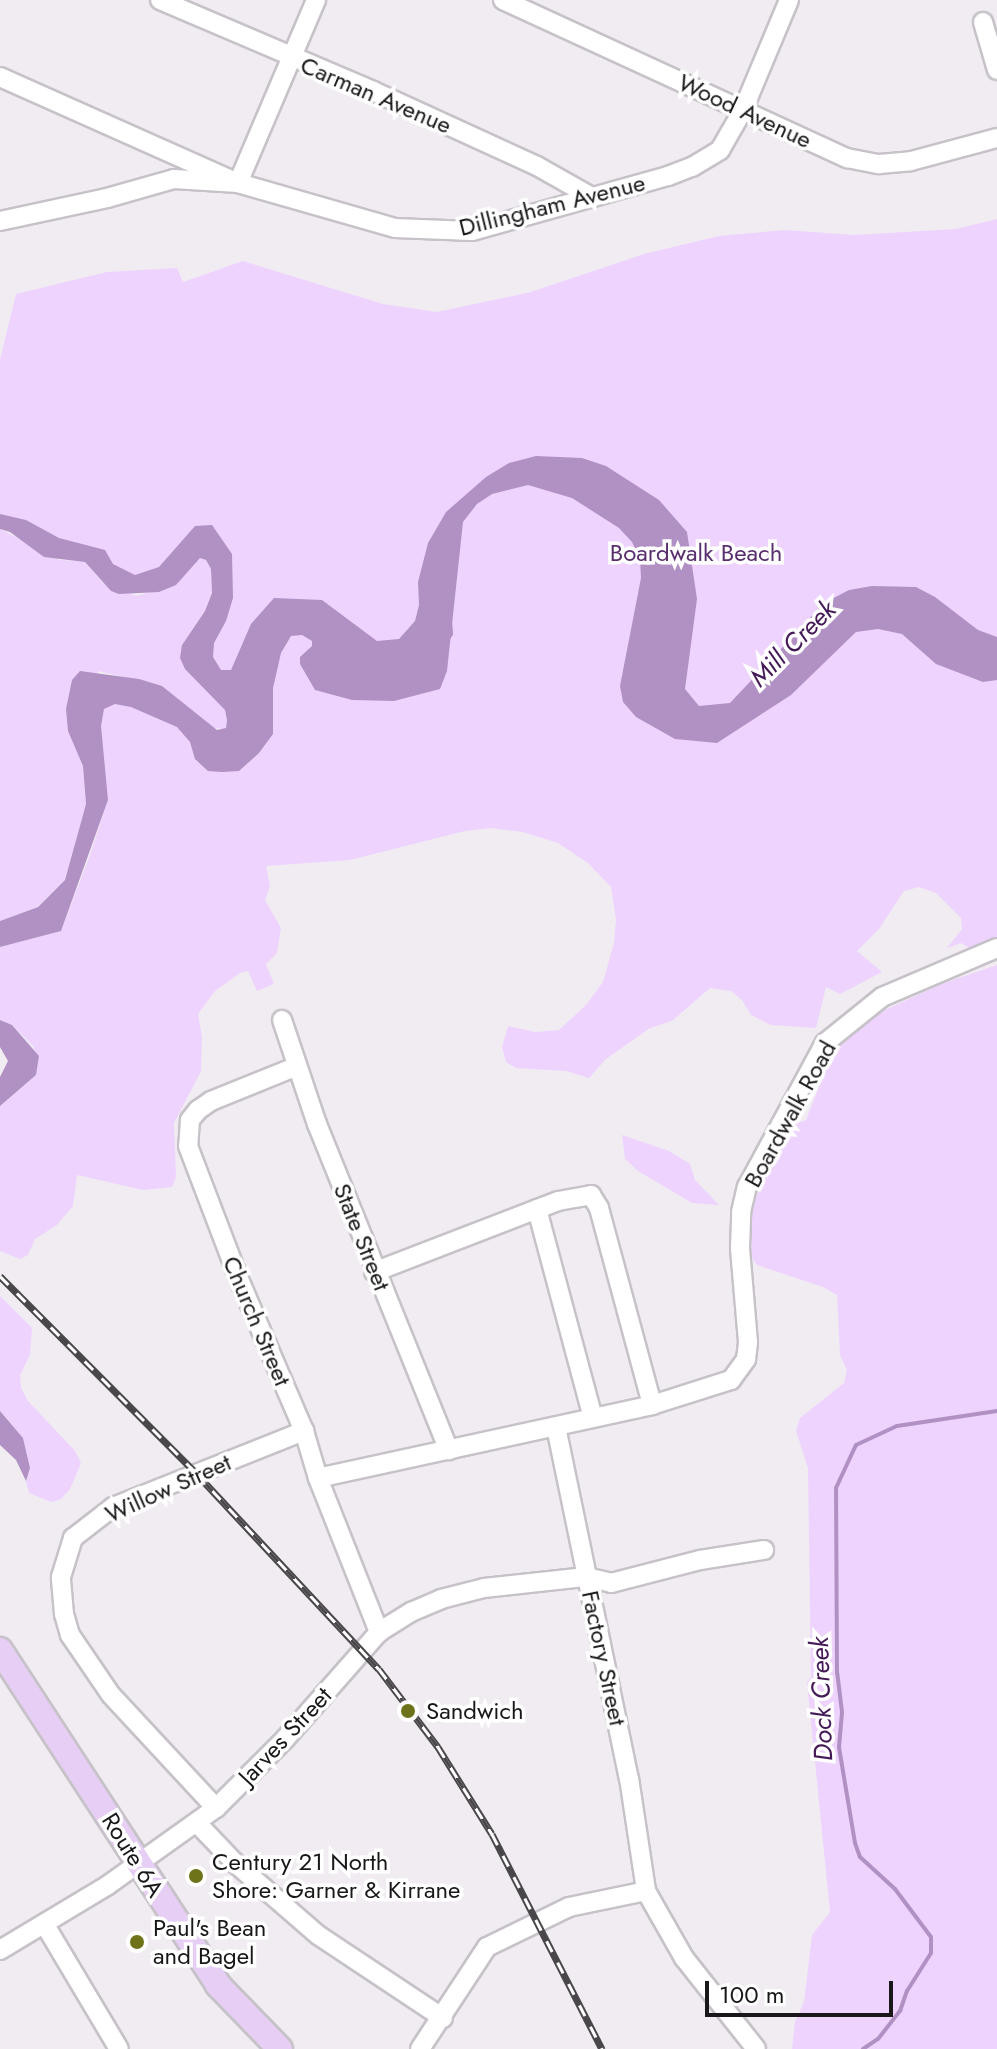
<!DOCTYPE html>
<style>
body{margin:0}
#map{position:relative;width:997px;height:2049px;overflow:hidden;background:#f0ecf2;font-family:Jost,sans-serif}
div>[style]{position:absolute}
.green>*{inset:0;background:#eed3fe}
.water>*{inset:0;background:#b190c3}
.stream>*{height:4px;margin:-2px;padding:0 2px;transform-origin:2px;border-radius:2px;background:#b190c3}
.roads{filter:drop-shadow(2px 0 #c6c2c8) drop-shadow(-2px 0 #c6c2c8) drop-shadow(0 2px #c6c2c8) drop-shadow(0 -2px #c6c2c8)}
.minor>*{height:18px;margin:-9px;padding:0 9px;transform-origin:9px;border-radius:9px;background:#fff}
.major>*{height:24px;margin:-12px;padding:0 12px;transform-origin:12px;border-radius:12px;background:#e7cef5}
.rail>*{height:7px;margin-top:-3.5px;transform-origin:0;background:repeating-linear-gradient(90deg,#fff 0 12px,#4a474a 0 24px);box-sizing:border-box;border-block:2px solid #4a474a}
.dots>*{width:22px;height:22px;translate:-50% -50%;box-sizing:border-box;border:4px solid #fff;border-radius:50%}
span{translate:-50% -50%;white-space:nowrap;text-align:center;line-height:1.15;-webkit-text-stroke:7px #fff;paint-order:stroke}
.street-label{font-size:24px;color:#191719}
.park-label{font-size:24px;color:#582e6d}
.poi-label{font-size:24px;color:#191719}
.left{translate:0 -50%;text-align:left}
.water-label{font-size:26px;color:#441957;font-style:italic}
.scale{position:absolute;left:705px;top:1981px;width:188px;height:36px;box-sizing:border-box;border:4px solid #191719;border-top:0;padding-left:10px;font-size:24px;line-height:28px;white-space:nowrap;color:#191719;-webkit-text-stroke:6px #fff;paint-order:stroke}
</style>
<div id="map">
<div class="green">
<i style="clip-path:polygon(997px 219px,997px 940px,971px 949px,961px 943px,947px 948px,962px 929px,961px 918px,936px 893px,919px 887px,904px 891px,879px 929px,857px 951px,882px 972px,840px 994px,826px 987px,816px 1028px,771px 1025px,751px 1015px,742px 1000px,731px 991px,710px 988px,672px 1021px,650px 1028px,606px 1059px,589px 1078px,566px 1071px,516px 1068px,506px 1062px,502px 1047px,508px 1026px,535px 1032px,559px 1030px,586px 1005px,603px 982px,614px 943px,616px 920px,611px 887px,588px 863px,558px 843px,523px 832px,491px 828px,465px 831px,350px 860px,266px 866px,270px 886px,265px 900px,281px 928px,277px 953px,266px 964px,274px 984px,257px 991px,248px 971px,240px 973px,215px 991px,198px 1014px,202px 1037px,201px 1071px,174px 1123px,176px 1177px,172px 1187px,143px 1190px,77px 1175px,73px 1206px,57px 1225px,35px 1239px,28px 1255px,20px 1259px,0 1251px,0 1106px,36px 1075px,34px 1047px,12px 1025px,0 1020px,0 947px,61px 931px,90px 855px,108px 800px,88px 687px,210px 738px,246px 729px,201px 677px,218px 602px,220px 569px,204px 548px,154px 583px,113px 574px,0 519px,0 360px,16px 294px,107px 272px,177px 268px,183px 282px,243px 261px,383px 304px,437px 312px,531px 292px,644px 254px,719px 236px,785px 230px,854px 235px,956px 229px)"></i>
<i style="clip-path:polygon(0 529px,60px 560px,85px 562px,103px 583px,136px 596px,176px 585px,189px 567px,201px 558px,206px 560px,211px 569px,212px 592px,205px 611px,182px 645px,225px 710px,227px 720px,226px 729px,212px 728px,162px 686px,98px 671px,83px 766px,86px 804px,65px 880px,37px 907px,0 921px)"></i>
<i style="clip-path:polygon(997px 965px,997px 2049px,792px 2049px,795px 2022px,804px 2002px,812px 1935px,830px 1912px,807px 1682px,811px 1677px,808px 1468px,796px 1431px,800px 1418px,844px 1383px,847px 1370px,840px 1355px,837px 1295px,823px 1287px,757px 1265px,746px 1250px,748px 1232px,755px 1199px,787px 1135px,795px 1124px,806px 1120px,834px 1048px,865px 1019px,944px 983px)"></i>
<i style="clip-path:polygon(622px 1135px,669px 1151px,690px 1164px,695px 1180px,719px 1205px,692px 1203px,638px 1171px,625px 1159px)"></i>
<i style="clip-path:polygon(0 1296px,32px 1328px,30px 1355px,20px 1375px,21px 1388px,28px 1401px,75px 1451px,81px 1463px,70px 1489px,61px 1499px,51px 1502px,29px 1493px,26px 1481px,30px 1468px,23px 1438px,0 1411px)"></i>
</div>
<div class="water">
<i style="clip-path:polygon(536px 456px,582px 458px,606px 466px,659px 500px,687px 532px,697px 599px,685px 689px,699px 706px,730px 703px,824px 603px,849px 590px,872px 586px,916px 587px,935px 597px,978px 630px,997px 637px,997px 680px,983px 682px,936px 664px,902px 634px,878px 629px,856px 632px,791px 695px,717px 743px,675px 739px,636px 717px,623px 702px,620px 686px,641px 578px,640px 559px,632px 542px,619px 528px,572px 498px,528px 485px,492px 494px,477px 504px,463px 522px,447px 671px,440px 689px,394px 701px,352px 700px,315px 690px,300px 664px,300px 657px,312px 646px,312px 641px,302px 635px,291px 636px,281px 653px,273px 688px,273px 734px,259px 753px,239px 771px,222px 772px,208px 771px,195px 759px,190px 742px,177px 727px,131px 707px,115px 704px,104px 709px,101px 726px,108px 800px,61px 931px,0 947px,0 921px,38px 907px,65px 880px,86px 804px,83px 766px,68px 731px,66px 709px,72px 680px,80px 671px,139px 679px,162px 686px,217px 730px,226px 728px,227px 720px,225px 710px,185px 669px,180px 658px,182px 645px,205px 611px,212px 593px,211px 569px,206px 560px,200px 558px,176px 585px,159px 592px,119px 594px,111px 591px,85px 562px,44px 557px,10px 532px,0 529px,0 514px,26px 520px,59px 538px,105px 550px,113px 564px,135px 575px,159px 567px,195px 526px,212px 525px,232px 554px,233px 598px,226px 621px,214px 643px,213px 657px,221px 670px,231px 670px,251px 624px,274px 598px,322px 600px,377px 641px,399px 639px,415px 621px,419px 605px,418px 582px,428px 543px,446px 512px,486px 477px,509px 463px)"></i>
<i style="clip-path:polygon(0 1020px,12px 1025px,39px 1056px,36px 1075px,0 1106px,0 1077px,8px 1061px,0 1047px)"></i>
<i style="clip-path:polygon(0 1411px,23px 1438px,30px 1468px,26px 1481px,16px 1460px,0 1445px)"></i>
</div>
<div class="stream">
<i style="left:447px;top:640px;width:7px;rotate:-56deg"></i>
<i style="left:451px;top:634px;width:15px;rotate:-94deg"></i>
<i style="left:863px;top:2049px;width:18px;rotate:-34deg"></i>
<i style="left:878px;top:2039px;width:36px;rotate:-52deg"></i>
<i style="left:900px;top:2011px;width:21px;rotate:-71deg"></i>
<i style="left:907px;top:1991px;width:45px;rotate:-57.7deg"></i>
<i style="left:931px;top:1953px;width:16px;rotate:-90deg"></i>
<i style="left:931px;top:1937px;width:60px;rotate:-126.9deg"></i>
<i style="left:895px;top:1889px;width:47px;rotate:-137.6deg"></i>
<i style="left:860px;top:1857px;width:15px;rotate:-110deg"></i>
<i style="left:855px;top:1843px;width:97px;rotate:-99.5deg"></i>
<i style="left:839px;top:1747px;width:35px;rotate:-85deg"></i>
<i style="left:842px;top:1712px;width:39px;rotate:-97deg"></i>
<i style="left:837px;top:1673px;width:185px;rotate:-90.3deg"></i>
<i style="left:836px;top:1488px;width:47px;rotate:-65.1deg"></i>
<i style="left:856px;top:1445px;width:45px;rotate:-24.9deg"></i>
<i style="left:897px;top:1426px;width:101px;rotate:-8.5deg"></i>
</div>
<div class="roads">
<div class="minor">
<i style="left:160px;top:0;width:232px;rotate:23.1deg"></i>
<i style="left:373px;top:91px;width:180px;rotate:24.6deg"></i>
<i style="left:537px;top:166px;width:61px;rotate:29.5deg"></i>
<i style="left:503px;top:0;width:379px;rotate:24.7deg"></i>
<i style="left:847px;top:158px;width:33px;rotate:11deg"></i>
<i style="left:879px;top:164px;width:32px;rotate:-5deg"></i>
<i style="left:911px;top:161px;width:89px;rotate:-15deg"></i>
<i style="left:983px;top:22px;width:50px;rotate:73.7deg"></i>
<i style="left:0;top:77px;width:261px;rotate:24deg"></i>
<i style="left:238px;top:183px;width:163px;rotate:16deg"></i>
<i style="left:395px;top:228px;width:77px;rotate:2.2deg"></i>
<i style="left:472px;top:231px;width:204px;rotate:-15.7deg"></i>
<i style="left:668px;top:176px;width:26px;rotate:-21deg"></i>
<i style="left:692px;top:167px;width:33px;rotate:-31deg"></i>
<i style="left:720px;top:150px;width:46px;rotate:-60.1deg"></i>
<i style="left:743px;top:110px;width:119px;rotate:-67.3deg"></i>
<i style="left:0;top:221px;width:109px;rotate:-12.1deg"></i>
<i style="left:107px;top:198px;width:70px;rotate:-15.8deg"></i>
<i style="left:174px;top:179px;width:64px;rotate:3.6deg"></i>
<i style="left:238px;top:183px;width:199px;rotate:-66.9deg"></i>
<i style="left:282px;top:1020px;width:110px;rotate:71.4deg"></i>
<i style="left:317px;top:1124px;width:352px;rotate:68deg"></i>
<i style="left:295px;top:1067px;width:91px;rotate:158deg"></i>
<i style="left:211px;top:1101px;width:16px;rotate:145deg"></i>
<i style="left:198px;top:1110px;width:13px;rotate:129deg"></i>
<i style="left:190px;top:1120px;width:26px;rotate:94deg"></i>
<i style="left:188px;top:1146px;width:140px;rotate:69.1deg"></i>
<i style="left:238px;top:1277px;width:168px;rotate:66.8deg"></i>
<i style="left:304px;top:1431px;width:49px;rotate:73.4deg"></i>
<i style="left:318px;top:1478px;width:166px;rotate:68.4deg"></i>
<i style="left:537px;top:1209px;width:216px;rotate:75deg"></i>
<i style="left:374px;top:1272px;width:197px;rotate:-21.1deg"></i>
<i style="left:558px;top:1201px;width:34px;rotate:-10deg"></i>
<i style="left:591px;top:1195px;width:15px;rotate:58deg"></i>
<i style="left:599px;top:1208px;width:204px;rotate:74.9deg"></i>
<i style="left:556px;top:1427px;width:359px;rotate:78.3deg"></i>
<i style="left:629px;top:1778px;width:114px;rotate:81.4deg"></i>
<i style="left:646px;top:1891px;width:77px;rotate:60.4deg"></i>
<i style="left:684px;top:1958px;width:116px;rotate:51.6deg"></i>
<i style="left:318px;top:1478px;width:342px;rotate:-12.3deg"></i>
<i style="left:652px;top:1405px;width:83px;rotate:-17.6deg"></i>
<i style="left:731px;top:1380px;width:26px;rotate:-54deg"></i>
<i style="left:746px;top:1359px;width:17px;rotate:-83deg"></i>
<i style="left:748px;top:1342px;width:94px;rotate:-94.9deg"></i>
<i style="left:740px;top:1248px;width:36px;rotate:-88deg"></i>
<i style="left:741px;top:1212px;width:26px;rotate:-77deg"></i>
<i style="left:747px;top:1187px;width:164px;rotate:-61.6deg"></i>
<i style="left:825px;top:1043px;width:73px;rotate:-38.9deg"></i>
<i style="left:882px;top:997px;width:125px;rotate:-23.1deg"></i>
<i style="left:216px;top:1808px;width:154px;rotate:-132.9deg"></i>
<i style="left:111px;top:1695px;width:73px;rotate:-124.3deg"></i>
<i style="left:70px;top:1635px;width:22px;rotate:-106deg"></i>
<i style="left:64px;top:1614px;width:37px;rotate:-95deg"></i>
<i style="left:61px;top:1577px;width:41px;rotate:-72.9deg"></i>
<i style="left:73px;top:1538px;width:51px;rotate:-37.8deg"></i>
<i style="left:113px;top:1507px;width:206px;rotate:-21.7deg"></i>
<i style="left:197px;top:1823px;width:54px;rotate:46.5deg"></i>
<i style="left:234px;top:1862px;width:111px;rotate:41deg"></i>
<i style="left:318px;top:1935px;width:150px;rotate:33.6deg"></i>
<i style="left:45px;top:1925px;width:144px;rotate:59.2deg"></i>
<i style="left:0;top:1950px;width:126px;rotate:-31deg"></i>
<i style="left:108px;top:1885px;width:133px;rotate:-35.5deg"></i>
<i style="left:216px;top:1808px;width:98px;rotate:-45deg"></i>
<i style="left:285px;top:1739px;width:142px;rotate:-48.7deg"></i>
<i style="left:379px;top:1632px;width:38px;rotate:-32deg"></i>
<i style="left:411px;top:1612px;width:33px;rotate:-23deg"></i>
<i style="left:441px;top:1599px;width:44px;rotate:-14.3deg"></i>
<i style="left:484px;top:1588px;width:103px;rotate:-6.2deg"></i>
<i style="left:586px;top:1577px;width:26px;rotate:13deg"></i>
<i style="left:611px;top:1583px;width:92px;rotate:-14.5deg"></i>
<i style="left:700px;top:1560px;width:65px;rotate:-8.9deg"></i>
<i style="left:420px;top:2049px;width:122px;rotate:-56.7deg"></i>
<i style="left:487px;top:1947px;width:91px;rotate:-26deg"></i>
<i style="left:569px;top:1907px;width:79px;rotate:-11.7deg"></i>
</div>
<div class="major">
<i style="left:0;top:1650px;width:400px;rotate:56.9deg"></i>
<i style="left:218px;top:1985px;width:89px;rotate:45.9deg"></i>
</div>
</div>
<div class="rail">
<i style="left:0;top:1276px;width:278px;rotate:45.1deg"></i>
<i style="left:196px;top:1473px;width:268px;rotate:47deg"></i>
<i style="left:379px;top:1669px;width:98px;rotate:52.9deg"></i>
<i style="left:438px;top:1747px;width:102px;rotate:58.2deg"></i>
<i style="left:492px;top:1834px;width:242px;rotate:62.9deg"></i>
</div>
<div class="dots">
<i style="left:408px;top:1711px;background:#6e7218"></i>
<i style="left:196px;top:1876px;background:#6e7218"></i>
<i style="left:137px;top:1942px;background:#6e7218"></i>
</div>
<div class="street-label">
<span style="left:376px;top:95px;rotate:23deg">Carman Avenue</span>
<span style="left:745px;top:111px;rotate:25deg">Wood Avenue</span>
<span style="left:552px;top:205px;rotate:-14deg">Dillingham Avenue</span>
<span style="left:790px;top:1114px;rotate:-61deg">Boardwalk Road</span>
<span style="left:362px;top:1237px;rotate:68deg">State Street</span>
<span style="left:257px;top:1321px;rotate:67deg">Church Street</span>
<span style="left:168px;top:1488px;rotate:-24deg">Willow Street</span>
<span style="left:604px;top:1658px;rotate:78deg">Factory Street</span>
<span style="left:285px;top:1736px;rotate:-47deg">Jarves Street</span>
<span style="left:133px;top:1855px;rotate:58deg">Route 6A</span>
</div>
<div class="park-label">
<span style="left:696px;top:553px">Boardwalk Beach</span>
</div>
<div class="poi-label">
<span class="left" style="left:426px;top:1711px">Sandwich</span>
<span class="left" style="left:212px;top:1876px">Century 21 North<br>Shore: Garner &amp; Kirrane</span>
<span class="left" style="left:153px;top:1942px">Paul's Bean<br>and Bagel</span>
</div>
<div class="water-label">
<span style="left:793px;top:644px;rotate:-45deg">Mill Creek</span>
<span style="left:822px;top:1699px;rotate:-92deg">Dock Creek</span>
</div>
<div class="scale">100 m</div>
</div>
